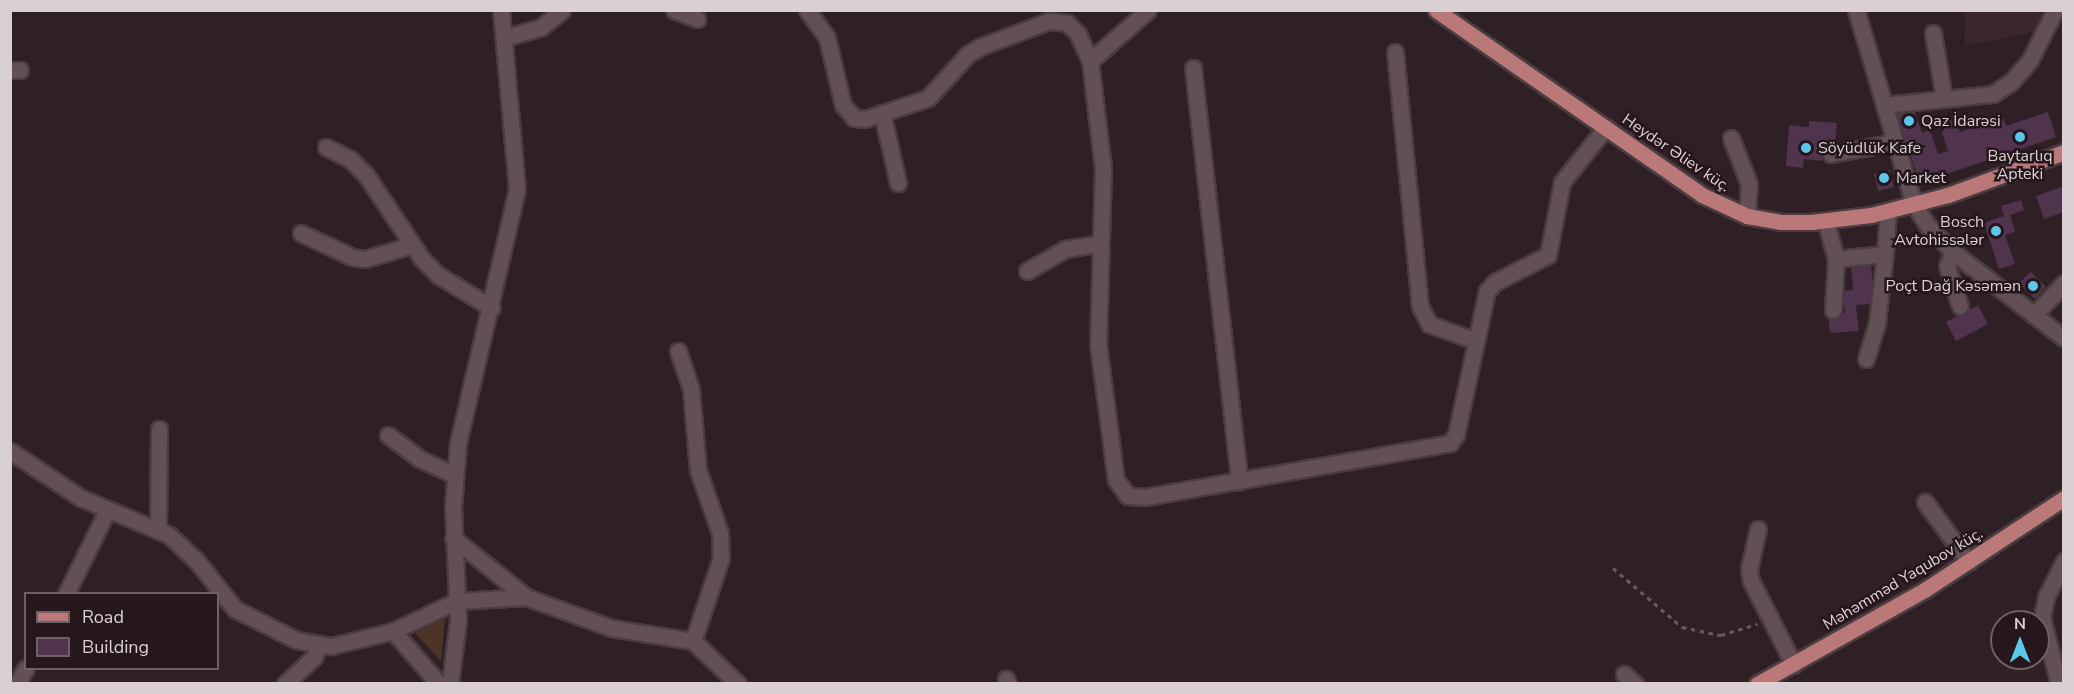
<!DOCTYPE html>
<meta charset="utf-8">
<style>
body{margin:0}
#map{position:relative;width:2074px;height:694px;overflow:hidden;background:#2f2025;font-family:"Nunito Sans",sans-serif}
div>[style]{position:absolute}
.built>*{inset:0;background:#3c262e}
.green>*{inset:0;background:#4c3426}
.building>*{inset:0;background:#50344e}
.path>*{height:3px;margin-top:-1.5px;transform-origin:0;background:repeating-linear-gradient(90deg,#675a5e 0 4.5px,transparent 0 9px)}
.roads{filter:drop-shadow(2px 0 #4a3d41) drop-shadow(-2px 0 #4a3d41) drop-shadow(0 2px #4a3d41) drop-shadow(0 -2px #4a3d41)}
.minor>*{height:15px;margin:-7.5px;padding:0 7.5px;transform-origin:7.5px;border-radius:7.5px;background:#625056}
.major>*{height:15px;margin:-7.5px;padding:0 7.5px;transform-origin:7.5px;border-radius:7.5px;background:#bb7878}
.dots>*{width:16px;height:16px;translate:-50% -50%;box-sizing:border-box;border:3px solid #25171c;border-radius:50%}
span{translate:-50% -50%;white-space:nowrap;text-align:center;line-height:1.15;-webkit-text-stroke:5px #25171c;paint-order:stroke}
.poi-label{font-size:16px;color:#dad0d3}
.left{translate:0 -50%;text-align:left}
.right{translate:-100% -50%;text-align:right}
.street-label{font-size:16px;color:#dad0d3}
.frame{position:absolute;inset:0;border:12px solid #dad0d3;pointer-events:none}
.legend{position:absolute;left:24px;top:592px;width:195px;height:78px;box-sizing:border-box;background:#25171c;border:2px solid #6d6165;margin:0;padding:8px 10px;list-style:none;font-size:18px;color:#dad0d3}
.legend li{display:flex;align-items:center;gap:12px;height:30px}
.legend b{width:30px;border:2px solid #6d6165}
.north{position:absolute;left:1990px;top:610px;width:60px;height:60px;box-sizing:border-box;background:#25171c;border:2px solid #6d6165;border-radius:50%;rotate:0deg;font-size:16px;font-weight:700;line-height:24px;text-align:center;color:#dad0d3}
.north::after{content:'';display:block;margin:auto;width:21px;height:27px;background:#5cc7e8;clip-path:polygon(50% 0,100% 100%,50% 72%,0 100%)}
</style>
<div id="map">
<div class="built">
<i style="clip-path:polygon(1964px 11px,1964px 10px,2043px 11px,2034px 32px,1965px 46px)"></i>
</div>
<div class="green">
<i style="clip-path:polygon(445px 619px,441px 661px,415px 633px)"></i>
</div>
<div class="building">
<i style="clip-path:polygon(1913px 107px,1922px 133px,1930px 130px,1938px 154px,1948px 151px,1939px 124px,1955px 119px,1960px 132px,2003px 118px,2006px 126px,2048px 112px,2056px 137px,1920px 183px,1896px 113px)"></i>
<i style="clip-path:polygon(1809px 121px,1837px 123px,1835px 143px,1824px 142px,1822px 161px,1804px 159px,1803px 168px,1786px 166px,1789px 125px,1809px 127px)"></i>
<i style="clip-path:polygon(1890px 170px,1894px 187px,1878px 191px,1874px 174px)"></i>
<i style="clip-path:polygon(2064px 186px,2064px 212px,2044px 219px,2036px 196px)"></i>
<i style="clip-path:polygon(2021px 200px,2024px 210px,2010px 215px,2015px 232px,2005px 235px,2015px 264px,1999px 269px,1984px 223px,2004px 216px,2001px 206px)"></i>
<i style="clip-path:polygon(1871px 264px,1874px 304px,1856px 305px,1859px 331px,1830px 333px,1828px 315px,1845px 313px,1843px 291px,1853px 290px,1851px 266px)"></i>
<i style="clip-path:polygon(2031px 272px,2046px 287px,2035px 299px,2019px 283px)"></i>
<i style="clip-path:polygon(1978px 305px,1988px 324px,1956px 341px,1946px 322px)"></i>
</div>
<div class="path">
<i style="left:1613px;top:568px;width:91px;rotate:40.5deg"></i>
<i style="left:1682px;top:627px;width:40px;rotate:12deg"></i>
<i style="left:1721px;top:635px;width:38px;rotate:-17deg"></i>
</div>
<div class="roads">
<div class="minor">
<i style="left:674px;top:10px;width:25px;rotate:21deg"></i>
<i style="left:807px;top:10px;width:34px;rotate:54deg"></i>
<i style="left:827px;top:38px;width:69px;rotate:76.6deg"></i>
<i style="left:843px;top:105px;width:17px;rotate:50deg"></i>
<i style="left:854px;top:118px;width:11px;rotate:5deg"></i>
<i style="left:865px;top:119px;width:66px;rotate:-18.4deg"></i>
<i style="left:928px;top:98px;width:59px;rotate:-47.7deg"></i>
<i style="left:968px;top:54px;width:16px;rotate:-30deg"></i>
<i style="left:982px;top:46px;width:72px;rotate:-20.5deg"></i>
<i style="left:1049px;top:21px;width:18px;rotate:6deg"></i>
<i style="left:1067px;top:23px;width:16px;rotate:45deg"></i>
<i style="left:1078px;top:34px;width:30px;rotate:66deg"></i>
<i style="left:1090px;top:61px;width:108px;rotate:83.1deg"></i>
<i style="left:1103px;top:168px;width:176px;rotate:91.6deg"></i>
<i style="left:1098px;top:344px;width:137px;rotate:82.5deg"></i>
<i style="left:1116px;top:480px;width:20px;rotate:53deg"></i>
<i style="left:1128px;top:496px;width:17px;rotate:3deg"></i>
<i style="left:1145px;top:497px;width:310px;rotate:-10deg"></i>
<i style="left:1450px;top:443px;width:10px;rotate:-53deg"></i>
<i style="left:1456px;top:435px;width:147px;rotate:-77.9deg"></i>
<i style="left:1487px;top:291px;width:12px;rotate:-48deg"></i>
<i style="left:1495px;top:282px;width:59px;rotate:-27deg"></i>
<i style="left:1548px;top:255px;width:74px;rotate:-79.1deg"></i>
<i style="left:1562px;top:182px;width:70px;rotate:-51.3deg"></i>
<i style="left:1856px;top:10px;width:202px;rotate:73.4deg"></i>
<i style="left:1914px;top:204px;width:26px;rotate:58deg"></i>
<i style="left:1928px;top:226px;width:36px;rotate:46deg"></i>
<i style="left:1953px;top:252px;width:140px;rotate:37.8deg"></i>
<i style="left:1933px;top:33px;width:67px;rotate:80.5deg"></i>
<i style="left:504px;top:38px;width:37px;rotate:-16deg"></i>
<i style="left:540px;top:28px;width:28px;rotate:-39deg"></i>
<i style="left:1395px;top:52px;width:255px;rotate:84.4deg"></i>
<i style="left:1420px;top:306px;width:20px;rotate:63deg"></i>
<i style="left:1429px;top:324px;width:50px;rotate:19.9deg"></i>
<i style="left:1090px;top:61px;width:77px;rotate:-41.3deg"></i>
<i style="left:1193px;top:68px;width:416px;rotate:83.6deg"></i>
<i style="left:10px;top:70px;width:10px"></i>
<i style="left:1884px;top:105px;width:110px;rotate:-5.8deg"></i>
<i style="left:1993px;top:94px;width:22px;rotate:-34deg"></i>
<i style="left:2011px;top:82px;width:29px;rotate:-49deg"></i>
<i style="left:2030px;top:60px;width:56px;rotate:-63.4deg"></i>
<i style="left:882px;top:113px;width:72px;rotate:77.1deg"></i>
<i style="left:1731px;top:138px;width:49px;rotate:68.6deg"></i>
<i style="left:1749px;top:184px;width:32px;rotate:94deg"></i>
<i style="left:326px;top:147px;width:27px;rotate:27deg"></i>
<i style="left:350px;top:159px;width:23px;rotate:45deg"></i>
<i style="left:366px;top:175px;width:101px;rotate:56.3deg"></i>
<i style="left:422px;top:259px;width:23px;rotate:45deg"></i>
<i style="left:438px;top:275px;width:63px;rotate:31.4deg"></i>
<i style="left:1831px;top:154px;width:66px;rotate:-10.5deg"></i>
<i style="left:1826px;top:222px;width:38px;rotate:75deg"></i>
<i style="left:1836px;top:259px;width:49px;rotate:-5.8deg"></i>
<i style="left:1885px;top:254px;width:43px;rotate:-86deg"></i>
<i style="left:301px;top:233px;width:56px;rotate:25.2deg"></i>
<i style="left:352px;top:257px;width:13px;rotate:9deg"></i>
<i style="left:365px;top:259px;width:49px;rotate:-16.6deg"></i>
<i style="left:1953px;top:252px;width:15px;rotate:113deg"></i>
<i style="left:1947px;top:266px;width:42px;rotate:72deg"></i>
<i style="left:1027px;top:271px;width:44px;rotate:-30.1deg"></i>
<i style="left:1065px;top:249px;width:36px;rotate:-9deg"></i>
<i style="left:1833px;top:310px;width:51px;rotate:-86.6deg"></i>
<i style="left:2034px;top:315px;width:44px;rotate:-46.8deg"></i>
<i style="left:678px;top:351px;width:40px;rotate:71.1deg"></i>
<i style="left:691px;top:389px;width:81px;rotate:85.1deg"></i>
<i style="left:698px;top:470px;width:67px;rotate:70.8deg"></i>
<i style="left:720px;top:533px;width:25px;rotate:88deg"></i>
<i style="left:721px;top:558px;width:88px;rotate:108.6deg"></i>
<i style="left:1866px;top:359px;width:39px;rotate:-73deg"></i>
<i style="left:1877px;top:322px;width:68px;rotate:-83.3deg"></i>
<i style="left:388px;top:435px;width:40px;rotate:37deg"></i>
<i style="left:420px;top:459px;width:38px;rotate:25deg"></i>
<i style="left:10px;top:451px;width:85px;rotate:33.5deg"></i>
<i style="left:81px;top:498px;width:95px;rotate:22.8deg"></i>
<i style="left:169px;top:535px;width:37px;rotate:43deg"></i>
<i style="left:196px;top:560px;width:63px;rotate:51.5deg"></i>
<i style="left:235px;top:609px;width:68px;rotate:26.9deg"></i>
<i style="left:296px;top:640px;width:36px;rotate:10deg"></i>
<i style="left:331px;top:646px;width:64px;rotate:-13.6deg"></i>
<i style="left:393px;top:631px;width:71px;rotate:-25.1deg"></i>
<i style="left:457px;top:601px;width:69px;rotate:-3.3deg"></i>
<i style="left:526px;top:597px;width:90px;rotate:20deg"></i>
<i style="left:611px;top:628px;width:83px;rotate:9deg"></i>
<i style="left:693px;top:641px;width:62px;rotate:43.7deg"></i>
<i style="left:1925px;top:502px;width:74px;rotate:53.7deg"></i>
<i style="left:158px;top:529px;width:100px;rotate:-89.4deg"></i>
<i style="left:1758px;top:529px;width:41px;rotate:102.7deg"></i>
<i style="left:1749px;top:569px;width:12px;rotate:81deg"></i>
<i style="left:1751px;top:581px;width:94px;rotate:62.9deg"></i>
<i style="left:453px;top:538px;width:94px;rotate:38.9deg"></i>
<i style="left:66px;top:594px;width:93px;rotate:-63.7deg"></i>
<i style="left:393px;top:631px;width:70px;rotate:49deg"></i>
<i style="left:1624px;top:674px;width:15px;rotate:42deg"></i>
<i style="left:1006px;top:679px;width:5px;rotate:68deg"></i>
<i style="left:17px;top:684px;width:18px;rotate:-61deg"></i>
<i style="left:285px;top:684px;width:40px;rotate:-43deg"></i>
<i style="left:314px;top:657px;width:11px;rotate:-68deg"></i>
<i style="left:450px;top:684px;width:64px;rotate:-82.8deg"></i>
<i style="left:458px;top:621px;width:113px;rotate:-92.5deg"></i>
<i style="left:453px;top:508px;width:65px;rotate:-85.6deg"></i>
<i style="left:458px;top:443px;width:261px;rotate:-76.9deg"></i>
<i style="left:517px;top:189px;width:180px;rotate:-95.1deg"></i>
<i style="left:2059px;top:684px;width:68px;rotate:-104.4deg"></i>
<i style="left:2042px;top:618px;width:21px;rotate:-79deg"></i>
<i style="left:2046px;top:597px;width:40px;rotate:-63.4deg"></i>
</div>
<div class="major">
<i style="left:1436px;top:10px;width:324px;rotate:34.8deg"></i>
<i style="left:1702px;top:195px;width:50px;rotate:25deg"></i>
<i style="left:1747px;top:216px;width:34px;rotate:10deg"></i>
<i style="left:1780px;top:222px;width:31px"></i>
<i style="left:1811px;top:222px;width:60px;rotate:-6.7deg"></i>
<i style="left:1871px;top:215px;width:80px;rotate:-14.6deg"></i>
<i style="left:1948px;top:195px;width:124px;rotate:-20.3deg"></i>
<i style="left:1757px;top:684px;width:194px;rotate:-29.3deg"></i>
<i style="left:1926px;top:589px;width:165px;rotate:-33.4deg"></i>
</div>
</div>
<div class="dots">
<i style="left:1909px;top:121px;background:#5cc7e8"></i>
<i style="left:2020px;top:137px;background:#5cc7e8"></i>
<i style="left:1806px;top:148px;background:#5cc7e8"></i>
<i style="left:1884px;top:178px;background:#5cc7e8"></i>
<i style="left:1996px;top:231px;background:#5cc7e8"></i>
<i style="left:2033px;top:286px;background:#5cc7e8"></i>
</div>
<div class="poi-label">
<span class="left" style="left:1921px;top:121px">Qaz İdarəsi</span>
<span class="left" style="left:1818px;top:148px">Söyüdlük Kafe</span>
<span style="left:2020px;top:165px">Baytarlıq<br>Apteki</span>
<span class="left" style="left:1896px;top:178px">Market</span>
<span class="right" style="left:1984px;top:231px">Bosch<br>Avtohissələr</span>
<span class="right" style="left:2021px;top:286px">Poçt Dağ Kəsəmən</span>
</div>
<div class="street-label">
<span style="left:1676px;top:153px;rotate:34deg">Heydər Əliev küç.</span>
<span style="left:1903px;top:579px;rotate:-31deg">Məhəmməd Yaqubov küç.</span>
</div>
<div class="frame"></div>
<ul class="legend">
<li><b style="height:8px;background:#bb7878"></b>Road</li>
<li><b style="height:16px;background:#50344e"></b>Building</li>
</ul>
<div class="north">N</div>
</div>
